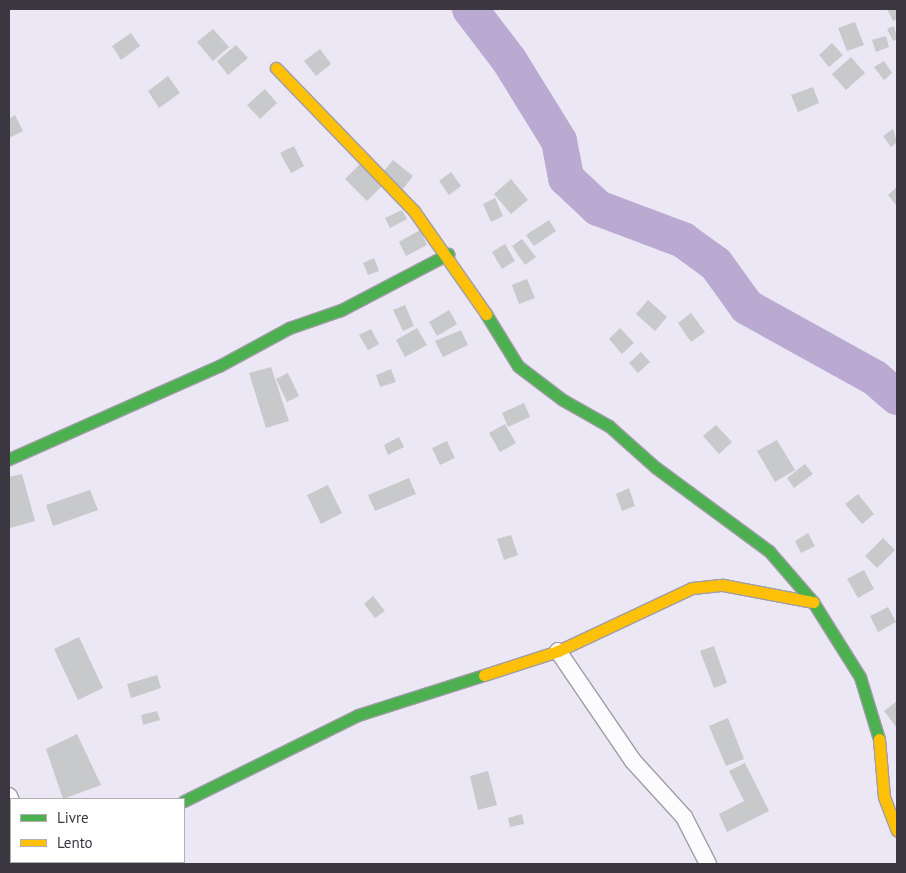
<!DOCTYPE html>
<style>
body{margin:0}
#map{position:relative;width:906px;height:873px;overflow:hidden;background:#ece7f4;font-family:"PT Sans",sans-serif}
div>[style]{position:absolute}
.river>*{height:36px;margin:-18px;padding:0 18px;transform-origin:18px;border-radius:18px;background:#baa9d1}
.building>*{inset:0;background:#c8c9ca}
.roads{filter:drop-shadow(1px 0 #a19da7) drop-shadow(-1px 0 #a19da7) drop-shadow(0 1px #a19da7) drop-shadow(0 -1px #a19da7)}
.street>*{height:16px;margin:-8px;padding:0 8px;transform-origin:8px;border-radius:8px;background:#fcfbfd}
.fast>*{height:11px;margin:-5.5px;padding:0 5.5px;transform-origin:5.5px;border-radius:5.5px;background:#4caf50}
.slow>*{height:11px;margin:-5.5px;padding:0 5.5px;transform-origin:5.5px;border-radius:5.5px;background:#ffc107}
span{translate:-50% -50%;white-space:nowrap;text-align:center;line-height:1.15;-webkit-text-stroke:4px #fff;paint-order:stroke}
.frame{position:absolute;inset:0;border:10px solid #3b3740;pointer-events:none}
.legend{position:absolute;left:10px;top:798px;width:175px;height:65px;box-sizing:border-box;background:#fff;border:1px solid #b1afb3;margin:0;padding:6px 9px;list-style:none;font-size:15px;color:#3b3740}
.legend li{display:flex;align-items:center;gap:10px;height:25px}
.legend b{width:25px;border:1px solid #b1afb3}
</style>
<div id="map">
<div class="river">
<i style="left:470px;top:9px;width:64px;rotate:52.6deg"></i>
<i style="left:509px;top:60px;width:95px;rotate:58.3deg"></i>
<i style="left:559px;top:141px;width:38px;rotate:79deg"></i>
<i style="left:566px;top:178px;width:44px;rotate:43.2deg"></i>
<i style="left:598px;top:208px;width:91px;rotate:20.6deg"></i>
<i style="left:683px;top:240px;width:41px;rotate:36deg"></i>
<i style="left:716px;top:264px;width:53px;rotate:54.2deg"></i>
<i style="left:747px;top:307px;width:146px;rotate:29deg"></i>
<i style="left:875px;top:378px;width:29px;rotate:41deg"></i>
</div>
<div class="building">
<i style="clip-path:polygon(887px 9px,897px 9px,897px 19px,893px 21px)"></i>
<i style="clip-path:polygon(855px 22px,864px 45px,847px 51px,838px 28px)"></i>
<i style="clip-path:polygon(894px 26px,897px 39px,893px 41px,887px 29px)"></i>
<i style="clip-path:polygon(213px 29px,229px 47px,213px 61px,197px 42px)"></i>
<i style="clip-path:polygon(131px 33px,140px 46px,121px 60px,112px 46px)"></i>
<i style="clip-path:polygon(886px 36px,889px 47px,876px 52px,872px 40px)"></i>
<i style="clip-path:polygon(832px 43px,843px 55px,829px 67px,819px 55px)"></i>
<i style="clip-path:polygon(236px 45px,248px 58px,228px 75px,217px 61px)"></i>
<i style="clip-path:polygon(320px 49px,331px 64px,316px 76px,304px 61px)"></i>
<i style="clip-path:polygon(851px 57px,865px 73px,846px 90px,832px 74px)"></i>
<i style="clip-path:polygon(884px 61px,892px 73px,884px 80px,874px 67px)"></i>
<i style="clip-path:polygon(168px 76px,180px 93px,159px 108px,148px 91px)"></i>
<i style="clip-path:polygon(813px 87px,819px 103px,798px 112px,791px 95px)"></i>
<i style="clip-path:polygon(265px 89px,277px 103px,260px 119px,247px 105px)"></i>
<i style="clip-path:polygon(15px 115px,23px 131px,9px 138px,9px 119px)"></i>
<i style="clip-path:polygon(893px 129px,897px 142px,891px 147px,883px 136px)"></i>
<i style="clip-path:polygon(294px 146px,304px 166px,291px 173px,280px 153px)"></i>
<i style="clip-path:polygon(393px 160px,413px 176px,403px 189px,382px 173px)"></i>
<i style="clip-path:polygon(362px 162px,384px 184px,367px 201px,345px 179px)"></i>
<i style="clip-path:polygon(451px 172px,461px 186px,449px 195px,439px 181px)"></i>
<i style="clip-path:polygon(511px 179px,528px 200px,511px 214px,494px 194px)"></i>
<i style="clip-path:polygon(897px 187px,897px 206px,888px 195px)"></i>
<i style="clip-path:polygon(495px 198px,503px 216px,491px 222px,483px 204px)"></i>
<i style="clip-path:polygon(402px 210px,407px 219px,390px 228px,385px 218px)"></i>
<i style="clip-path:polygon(549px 220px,556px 231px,534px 246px,526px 235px)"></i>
<i style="clip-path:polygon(420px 230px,427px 245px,406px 256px,399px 242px)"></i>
<i style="clip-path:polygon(522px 239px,536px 257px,525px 265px,512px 246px)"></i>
<i style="clip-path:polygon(505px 244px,515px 261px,502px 269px,492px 252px)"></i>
<i style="clip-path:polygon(374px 258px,379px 271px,368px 275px,363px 263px)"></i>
<i style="clip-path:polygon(527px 279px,535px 298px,519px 304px,512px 285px)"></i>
<i style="clip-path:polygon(648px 300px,667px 317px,655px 331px,636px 314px)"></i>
<i style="clip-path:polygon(405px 305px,414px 326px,403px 331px,393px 310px)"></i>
<i style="clip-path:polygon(449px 310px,457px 324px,437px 336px,429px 322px)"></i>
<i style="clip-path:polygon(691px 313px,705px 332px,691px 342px,678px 323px)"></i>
<i style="clip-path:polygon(417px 328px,427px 345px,405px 357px,396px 340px)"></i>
<i style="clip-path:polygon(620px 328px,634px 343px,622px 354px,609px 339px)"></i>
<i style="clip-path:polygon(371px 329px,379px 344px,368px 350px,359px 335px)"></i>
<i style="clip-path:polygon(461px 330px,468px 345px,443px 357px,435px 341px)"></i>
<i style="clip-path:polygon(641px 352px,650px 362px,638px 373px,629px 363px)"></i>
<i style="clip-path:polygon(271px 367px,289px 421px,266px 428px,249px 373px)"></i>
<i style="clip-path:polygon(391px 369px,396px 382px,380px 387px,376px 375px)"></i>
<i style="clip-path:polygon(288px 373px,299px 396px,287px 402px,276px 379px)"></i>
<i style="clip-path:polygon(524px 403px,530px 417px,508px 427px,502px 413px)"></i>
<i style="clip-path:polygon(505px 424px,516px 443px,500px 452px,489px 433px)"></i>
<i style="clip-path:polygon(716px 425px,732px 442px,719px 454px,703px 436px)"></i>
<i style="clip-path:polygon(399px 437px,404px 447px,388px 455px,384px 445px)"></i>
<i style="clip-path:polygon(777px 440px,795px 470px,775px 482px,757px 451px)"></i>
<i style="clip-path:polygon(447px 441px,455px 458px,440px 465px,432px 448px)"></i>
<i style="clip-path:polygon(805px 464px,813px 474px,794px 488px,787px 478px)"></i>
<i style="clip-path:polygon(22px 474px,35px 521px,10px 528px,9px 477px)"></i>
<i style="clip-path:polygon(409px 478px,416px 494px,375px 511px,368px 495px)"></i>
<i style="clip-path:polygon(328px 485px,342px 513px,321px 524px,307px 495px)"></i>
<i style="clip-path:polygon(629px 488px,635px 506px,622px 511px,616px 494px)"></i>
<i style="clip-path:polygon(90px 490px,98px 510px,53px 526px,46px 505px)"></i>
<i style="clip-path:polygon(858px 494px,874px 514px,862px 524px,845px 504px)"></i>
<i style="clip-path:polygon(808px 533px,815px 546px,801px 553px,795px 541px)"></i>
<i style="clip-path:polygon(511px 535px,518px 555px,504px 560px,497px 539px)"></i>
<i style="clip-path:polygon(883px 538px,895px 550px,877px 568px,865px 556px)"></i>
<i style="clip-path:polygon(864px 570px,874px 589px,858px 598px,847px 579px)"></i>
<i style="clip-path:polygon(373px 596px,385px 611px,375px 618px,364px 604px)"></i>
<i style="clip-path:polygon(888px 607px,896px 622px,878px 632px,870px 616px)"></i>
<i style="clip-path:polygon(79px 637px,103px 688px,78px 700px,54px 649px)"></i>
<i style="clip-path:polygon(714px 646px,727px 683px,714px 688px,700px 651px)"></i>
<i style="clip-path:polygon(157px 675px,161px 688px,131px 698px,127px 684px)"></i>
<i style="clip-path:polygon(897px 701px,897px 728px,884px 711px)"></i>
<i style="clip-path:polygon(157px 711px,160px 720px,143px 725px,141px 715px)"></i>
<i style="clip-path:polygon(728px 718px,744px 759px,726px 766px,709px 726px)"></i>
<i style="clip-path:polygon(77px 734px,101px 785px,63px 799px,46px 749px)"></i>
<i style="clip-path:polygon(745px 763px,769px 811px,727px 832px,719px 814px,744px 801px,729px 771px)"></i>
<i style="clip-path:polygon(488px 771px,497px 805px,478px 810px,470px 776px)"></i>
<i style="clip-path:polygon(522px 814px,524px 824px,510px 827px,508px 818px)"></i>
</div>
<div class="roads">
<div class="street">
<i style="left:558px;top:651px;width:133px;rotate:55.7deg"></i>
<i style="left:633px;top:761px;width:76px;rotate:47.7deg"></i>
<i style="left:684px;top:817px;width:53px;rotate:62.9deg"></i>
<i style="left:9px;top:796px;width:5px;rotate:68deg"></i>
<i style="left:50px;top:864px;width:5px;rotate:-22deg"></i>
</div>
<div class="fast">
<i style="left:486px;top:314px;width:61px;rotate:58.4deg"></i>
<i style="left:518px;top:366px;width:56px;rotate:37.1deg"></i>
<i style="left:563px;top:400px;width:53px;rotate:29.5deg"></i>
<i style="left:609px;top:426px;width:62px;rotate:41.7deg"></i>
<i style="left:655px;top:467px;width:142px;rotate:36.4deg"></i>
<i style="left:769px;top:551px;width:67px;rotate:49.2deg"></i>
<i style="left:813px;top:602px;width:89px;rotate:57.9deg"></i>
<i style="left:860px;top:677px;width:65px;rotate:73deg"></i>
<i style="left:9px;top:459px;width:230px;rotate:-23.9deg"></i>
<i style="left:219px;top:366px;width:80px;rotate:-28.5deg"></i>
<i style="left:289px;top:328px;width:55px;rotate:-19.1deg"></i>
<i style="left:341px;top:310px;width:121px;rotate:-27.6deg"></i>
<i style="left:184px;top:801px;width:194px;rotate:-26.3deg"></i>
<i style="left:358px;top:715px;width:132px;rotate:-17.6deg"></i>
</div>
<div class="slow">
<i style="left:276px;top:68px;width:199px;rotate:46deg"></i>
<i style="left:414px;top:211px;width:126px;rotate:55deg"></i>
<i style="left:484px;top:675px;width:78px;rotate:-18deg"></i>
<i style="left:558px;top:651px;width:148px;rotate:-25.2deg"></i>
<i style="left:692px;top:588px;width:31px;rotate:-6deg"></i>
<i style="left:723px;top:585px;width:92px;rotate:10.7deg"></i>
<i style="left:879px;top:739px;width:58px;rotate:85.1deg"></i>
<i style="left:884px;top:797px;width:36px;rotate:69deg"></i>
</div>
</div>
<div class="frame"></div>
<ul class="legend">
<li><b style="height:6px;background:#4caf50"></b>Livre</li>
<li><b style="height:6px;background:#ffc107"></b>Lento</li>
</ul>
</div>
